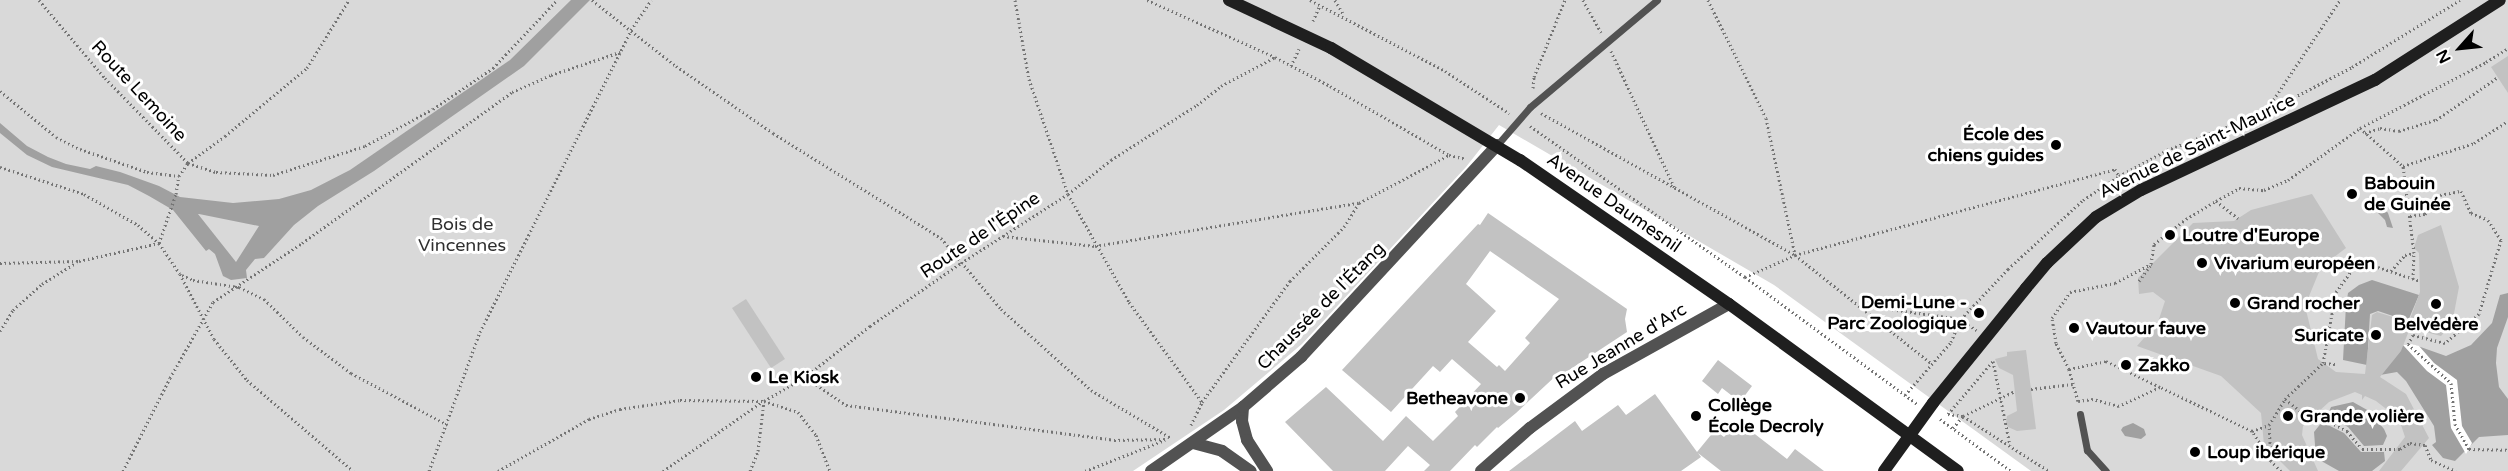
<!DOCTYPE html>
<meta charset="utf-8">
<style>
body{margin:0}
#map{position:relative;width:2508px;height:471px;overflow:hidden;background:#fff;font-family:"Varela Round",sans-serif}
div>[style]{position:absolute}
.green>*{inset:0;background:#d9d9d9}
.water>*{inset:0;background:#a0a0a0}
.pier>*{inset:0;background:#fff}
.building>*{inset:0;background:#c2c2c2}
.path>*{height:3px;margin-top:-1.5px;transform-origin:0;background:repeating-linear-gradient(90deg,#747474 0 1.5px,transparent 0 4.5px)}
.lane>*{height:7px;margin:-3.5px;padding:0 3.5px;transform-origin:3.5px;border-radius:3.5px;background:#525252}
.street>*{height:12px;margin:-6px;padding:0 6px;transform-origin:6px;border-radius:6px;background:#525252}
.secondary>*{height:12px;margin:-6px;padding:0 6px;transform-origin:6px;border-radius:6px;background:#1f1f1f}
.dots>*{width:16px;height:16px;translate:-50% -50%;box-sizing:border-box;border:3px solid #fff;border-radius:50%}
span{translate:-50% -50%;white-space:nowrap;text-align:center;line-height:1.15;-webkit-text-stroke:6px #fff;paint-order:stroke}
.street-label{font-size:18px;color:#000}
.poi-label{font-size:18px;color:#000;font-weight:700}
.right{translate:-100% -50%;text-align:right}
.left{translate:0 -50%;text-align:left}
.park-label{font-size:18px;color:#303030}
.north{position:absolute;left:2430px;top:18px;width:60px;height:60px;-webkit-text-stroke:4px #fff;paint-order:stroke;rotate:243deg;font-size:16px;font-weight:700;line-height:24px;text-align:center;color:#000}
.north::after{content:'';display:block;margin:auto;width:21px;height:27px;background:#000;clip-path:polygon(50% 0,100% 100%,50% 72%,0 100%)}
</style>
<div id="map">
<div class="green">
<i style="clip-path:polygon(0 0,2508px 0,2508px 471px,2031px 471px,1774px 285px,1499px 125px,1466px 167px,1302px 344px,1224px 410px,1133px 471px,0 471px)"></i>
</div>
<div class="water">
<i style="clip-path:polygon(evenodd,571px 0,590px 0,524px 66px,374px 171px,318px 206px,294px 225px,264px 258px,255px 259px,246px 270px,247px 278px,231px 280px,223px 276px,215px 254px,209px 249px,206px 251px,173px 210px,149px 196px,128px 185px,52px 167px,27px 155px,0 133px,0 123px,27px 146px,48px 157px,66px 164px,90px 169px,96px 166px,120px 172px,159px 186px,180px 197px,233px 203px,279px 199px,311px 190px,350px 170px,510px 60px,571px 0,198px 214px,199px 214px,259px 226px,236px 262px,198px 214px)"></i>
<i style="clip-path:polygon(2384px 208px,2388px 213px,2393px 228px,2387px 227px,2385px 220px,2375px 210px,2372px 211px,2364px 210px)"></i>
<i style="clip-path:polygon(2372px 280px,2419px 295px,2408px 321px,2378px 311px,2370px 314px,2367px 365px,2343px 360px,2346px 305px,2348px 293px,2359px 285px)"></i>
<i style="clip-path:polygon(2508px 293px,2508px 317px,2497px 348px,2496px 363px,2499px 387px,2508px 399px,2508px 435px,2479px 437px,2455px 461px,2443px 458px,2432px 445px,2436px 442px,2434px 426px,2406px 381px,2397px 372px,2380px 375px,2403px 345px,2412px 344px,2446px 356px,2471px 345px,2492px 323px,2500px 295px)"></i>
<i style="clip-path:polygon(2353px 402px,2369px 411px,2384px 429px,2387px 436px,2383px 445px,2364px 446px,2348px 427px,2327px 416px,2331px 407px)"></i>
<i style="clip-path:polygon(2322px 422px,2344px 433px,2361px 452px,2384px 452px,2385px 461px,2372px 471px,2339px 471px,2316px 458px,2314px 432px)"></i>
<i style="clip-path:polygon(2133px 423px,2144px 429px,2146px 435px,2141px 439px,2125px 436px,2121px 430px,2123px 427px)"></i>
</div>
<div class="pier">
<i style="clip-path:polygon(2412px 344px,2419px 346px,2434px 363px,2457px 380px,2462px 426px,2472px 443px,2466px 454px,2451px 428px,2446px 385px,2427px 371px,2403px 345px)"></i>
</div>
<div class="building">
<i style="clip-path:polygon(2508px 56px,2508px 93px,2491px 67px)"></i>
<i style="clip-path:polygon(2312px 194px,2346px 248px,2321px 267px,2305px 306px,2318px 359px,2336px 372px,2365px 374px,2372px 315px,2377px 312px,2409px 322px,2420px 292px,2419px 253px,2414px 248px,2418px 235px,2441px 225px,2459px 287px,2452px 324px,2441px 336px,2410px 328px,2401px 351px,2380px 377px,2406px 394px,2429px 438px,2401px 471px,2379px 471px,2405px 437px,2399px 419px,2376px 401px,2365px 396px,2362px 400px,2362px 395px,2355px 392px,2329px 402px,2303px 426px,2302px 435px,2318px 471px,2290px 471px,2264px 445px,2261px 413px,2221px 376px,2137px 346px,2158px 322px,2165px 301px,2153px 292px,2139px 294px,2138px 278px,2193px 223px,2234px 221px,2251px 210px)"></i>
<i style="clip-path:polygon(evenodd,1488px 213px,1627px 309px,1625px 319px,1627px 332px,1563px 374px,1561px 371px,1516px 413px,1498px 428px,1497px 427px,1477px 447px,1475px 445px,1450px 471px,1424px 471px,1430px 465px,1408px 446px,1385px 471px,1333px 471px,1285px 422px,1326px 387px,1383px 441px,1406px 416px,1433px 441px,1458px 416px,1455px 412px,1481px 384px,1452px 359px,1440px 372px,1433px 366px,1391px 412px,1342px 370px,1478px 224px,1480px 225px,1488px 213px,1490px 251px,1559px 299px,1525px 338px,1530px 343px,1505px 371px,1499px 365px,1497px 367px,1468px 342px,1496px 311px,1466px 284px,1490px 251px)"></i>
<i style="clip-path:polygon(746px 299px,785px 359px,771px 368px,732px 308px)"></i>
<i style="clip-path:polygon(2026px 350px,2036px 429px,2017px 431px,2008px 427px,2006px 423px,2007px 416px,2017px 411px,2013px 375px,1999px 368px,1995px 359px,2007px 356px,2007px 352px)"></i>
<i style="clip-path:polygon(1718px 360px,1752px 386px,1740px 402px,1722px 388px,1718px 394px,1702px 381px)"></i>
<i style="clip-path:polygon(1655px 394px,1697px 452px,1715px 430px,1724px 437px,1738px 421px,1787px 459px,1795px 449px,1824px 471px,1721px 471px,1698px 453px,1701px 457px,1681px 471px,1509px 471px,1575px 421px,1582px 431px,1618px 405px,1626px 415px)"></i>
</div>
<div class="path">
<i style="left:39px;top:0;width:102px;rotate:49.8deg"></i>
<i style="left:105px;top:78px;width:119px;rotate:45.7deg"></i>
<i style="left:188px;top:163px;width:29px;rotate:18deg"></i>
<i style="left:216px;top:172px;width:57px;rotate:3deg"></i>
<i style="left:273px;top:175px;width:96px;rotate:-17.5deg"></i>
<i style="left:365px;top:146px;width:77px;rotate:-28.6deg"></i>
<i style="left:433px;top:109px;width:73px;rotate:-34.3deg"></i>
<i style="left:493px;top:68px;width:93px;rotate:-46.7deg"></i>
<i style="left:592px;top:0;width:107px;rotate:38.2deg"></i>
<i style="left:676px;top:66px;width:118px;rotate:34.6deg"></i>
<i style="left:773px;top:133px;width:198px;rotate:32deg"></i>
<i style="left:941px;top:238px;width:93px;rotate:49.8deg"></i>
<i style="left:1001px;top:309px;width:121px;rotate:42deg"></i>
<i style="left:1091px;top:390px;width:93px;rotate:31deg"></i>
<i style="left:1015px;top:0;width:80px;rotate:80deg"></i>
<i style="left:1029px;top:79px;width:121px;rotate:71.3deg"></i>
<i style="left:1068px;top:194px;width:124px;rotate:60.5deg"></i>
<i style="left:1129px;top:302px;width:124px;rotate:53.9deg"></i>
<i style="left:1147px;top:0;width:140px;rotate:24deg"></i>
<i style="left:1275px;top:57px;width:62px;rotate:27.8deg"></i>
<i style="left:1330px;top:86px;width:138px;rotate:30.1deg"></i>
<i style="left:1310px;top:0;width:153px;rotate:27.7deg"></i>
<i style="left:1445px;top:71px;width:77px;rotate:33.3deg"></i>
<i style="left:1335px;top:0;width:16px;rotate:60deg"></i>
<i style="left:1583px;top:0;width:37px;rotate:61deg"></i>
<i style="left:1708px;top:0;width:131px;rotate:63.8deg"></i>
<i style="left:1766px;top:118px;width:140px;rotate:78deg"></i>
<i style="left:1313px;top:21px;width:17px;rotate:-66deg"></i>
<i style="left:1611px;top:51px;width:150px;rotate:65.1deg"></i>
<i style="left:1291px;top:66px;width:19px;rotate:-65deg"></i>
<i style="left:1533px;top:88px;width:11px;rotate:-85deg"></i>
<i style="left:1534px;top:77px;width:83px;rotate:-68.1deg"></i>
<i style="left:0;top:91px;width:72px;rotate:39.4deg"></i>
<i style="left:56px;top:137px;width:27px;rotate:27deg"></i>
<i style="left:80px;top:149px;width:71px;rotate:18.9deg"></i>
<i style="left:147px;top:172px;width:32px;rotate:7deg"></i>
<i style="left:2266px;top:111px;width:133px;rotate:-56.3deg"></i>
<i style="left:1541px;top:113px;width:291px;rotate:29.2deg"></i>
<i style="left:1795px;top:255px;width:175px;rotate:38.5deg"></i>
<i style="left:1530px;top:126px;width:263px;rotate:35.1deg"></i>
<i style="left:1745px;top:277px;width:214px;rotate:36.4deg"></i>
<i style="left:2360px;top:128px;width:57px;rotate:41.5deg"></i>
<i style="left:2365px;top:133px;width:16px;rotate:-18deg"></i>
<i style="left:2380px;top:128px;width:19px;rotate:9deg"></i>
<i style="left:2399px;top:131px;width:39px;rotate:-17deg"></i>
<i style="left:2436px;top:120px;width:75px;rotate:-34.7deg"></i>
<i style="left:0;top:167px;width:88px;rotate:17.8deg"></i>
<i style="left:84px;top:194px;width:62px;rotate:29.9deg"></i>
<i style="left:138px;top:225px;width:28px;rotate:41deg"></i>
<i style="left:159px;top:243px;width:37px;rotate:56deg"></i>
<i style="left:180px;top:274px;width:73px;rotate:62.4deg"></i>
<i style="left:214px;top:339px;width:53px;rotate:51.2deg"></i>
<i style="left:247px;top:380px;width:140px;rotate:40.6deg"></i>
<i style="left:2216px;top:201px;width:28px;rotate:38deg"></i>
<i style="left:2410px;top:216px;width:15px;rotate:-8deg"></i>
<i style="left:2425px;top:214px;width:24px;rotate:-52deg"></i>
<i style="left:2440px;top:195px;width:21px;rotate:-11deg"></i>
<i style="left:2461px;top:191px;width:24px;rotate:66deg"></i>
<i style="left:2471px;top:213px;width:18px;rotate:22deg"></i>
<i style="left:2488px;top:220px;width:24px;rotate:57deg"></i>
<i style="left:2501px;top:240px;width:77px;rotate:106.6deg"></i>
<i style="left:2479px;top:314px;width:45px;rotate:139.5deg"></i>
<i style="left:2445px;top:343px;width:33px;rotate:-166deg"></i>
<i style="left:2413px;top:335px;width:10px;rotate:119deg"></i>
<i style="left:2408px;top:344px;width:58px;rotate:42.2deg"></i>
<i style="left:2451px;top:383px;width:41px;rotate:84.4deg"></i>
<i style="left:2455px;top:424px;width:29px;rotate:61deg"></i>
<i style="left:2469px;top:449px;width:39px;rotate:1deg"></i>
<i style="left:1003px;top:236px;width:93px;rotate:6.2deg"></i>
<i style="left:1095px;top:246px;width:267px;rotate:-9.3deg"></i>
<i style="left:159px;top:243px;width:52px;rotate:-70.9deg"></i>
<i style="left:176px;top:194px;width:18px;rotate:-81deg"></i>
<i style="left:179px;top:176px;width:16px;rotate:-55deg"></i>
<i style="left:188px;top:163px;width:46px;rotate:-36.1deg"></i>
<i style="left:225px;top:136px;width:107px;rotate:-39.7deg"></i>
<i style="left:307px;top:68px;width:80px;rotate:-58.3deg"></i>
<i style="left:0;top:263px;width:79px;rotate:-1.5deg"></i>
<i style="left:79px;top:261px;width:82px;rotate:-12.7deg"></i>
<i style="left:2391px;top:271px;width:21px;rotate:-49deg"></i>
<i style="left:2405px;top:255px;width:9px;rotate:-13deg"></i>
<i style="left:182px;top:275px;width:12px;rotate:24deg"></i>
<i style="left:193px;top:280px;width:47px;rotate:8.7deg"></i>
<i style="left:239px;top:287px;width:28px;rotate:26deg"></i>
<i style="left:264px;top:299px;width:54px;rotate:44.3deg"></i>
<i style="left:303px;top:337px;width:60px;rotate:36.9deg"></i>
<i style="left:351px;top:373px;width:110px;rotate:28.2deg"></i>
<i style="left:1745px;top:277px;width:55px;rotate:-23.7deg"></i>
<i style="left:1795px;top:255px;width:331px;rotate:-15deg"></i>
<i style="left:2115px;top:169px;width:8px;rotate:60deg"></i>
<i style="left:2413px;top:279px;width:26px;rotate:-88deg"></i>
<i style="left:2414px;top:253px;width:88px;rotate:-97.2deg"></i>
<i style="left:2403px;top:166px;width:75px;rotate:-17.9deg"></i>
<i style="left:2474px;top:143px;width:40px;rotate:-32.9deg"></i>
<i style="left:2139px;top:281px;width:19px;rotate:-54deg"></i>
<i style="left:1861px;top:305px;width:101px;rotate:8deg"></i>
<i style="left:1961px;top:319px;width:19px;rotate:36deg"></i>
<i style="left:0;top:331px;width:25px;rotate:-58deg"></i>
<i style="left:13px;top:310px;width:39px;rotate:-42deg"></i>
<i style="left:42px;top:284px;width:41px;rotate:-32.2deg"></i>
<i style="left:2335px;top:364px;width:12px;rotate:-175deg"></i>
<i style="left:2323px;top:363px;width:72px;rotate:-79.6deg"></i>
<i style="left:2336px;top:292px;width:29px;rotate:-54deg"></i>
<i style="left:2353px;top:269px;width:25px;rotate:-5deg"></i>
<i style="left:2378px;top:267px;width:44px;rotate:18.4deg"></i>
<i style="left:2069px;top:369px;width:38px;rotate:-12deg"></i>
<i style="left:2106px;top:361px;width:60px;rotate:25.7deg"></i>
<i style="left:805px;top:377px;width:50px;rotate:34.3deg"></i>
<i style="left:846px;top:405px;width:270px;rotate:7.4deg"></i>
<i style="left:1114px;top:440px;width:54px;rotate:-1.1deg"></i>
<i style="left:2031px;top:389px;width:42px;rotate:-6.8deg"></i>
<i style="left:1905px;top:395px;width:70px;rotate:-49deg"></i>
<i style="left:1951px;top:342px;width:25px;rotate:-67deg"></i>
<i style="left:1961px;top:319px;width:69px;rotate:-46.8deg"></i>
<i style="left:2008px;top:269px;width:102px;rotate:-42.6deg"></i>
<i style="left:2083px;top:200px;width:43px;rotate:-33.7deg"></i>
<i style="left:2119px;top:176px;width:55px;rotate:-28.4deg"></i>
<i style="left:2167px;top:150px;width:106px;rotate:-21deg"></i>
<i style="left:2266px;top:112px;width:97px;rotate:-27.6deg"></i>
<i style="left:2352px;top:67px;width:127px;rotate:-31.8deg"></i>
<i style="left:2285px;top:399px;width:28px;rotate:38deg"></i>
<i style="left:2307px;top:416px;width:11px"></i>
<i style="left:2318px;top:416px;width:33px;rotate:27deg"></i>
<i style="left:2347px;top:431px;width:23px;rotate:50deg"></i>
<i style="left:2362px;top:449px;width:38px"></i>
<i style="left:2400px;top:449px;width:12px;rotate:-31deg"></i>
<i style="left:2410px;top:443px;width:15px;rotate:8deg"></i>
<i style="left:2425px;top:445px;width:16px;rotate:68deg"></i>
<i style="left:2431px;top:460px;width:27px;rotate:24deg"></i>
<i style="left:1948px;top:414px;width:70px;rotate:-49.7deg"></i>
<i style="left:1993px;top:361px;width:86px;rotate:78.6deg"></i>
<i style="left:1948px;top:414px;width:15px;rotate:8deg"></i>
<i style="left:1963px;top:416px;width:102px;rotate:32.6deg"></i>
<i style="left:1940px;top:419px;width:88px;rotate:36.2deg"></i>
<i style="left:1191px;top:425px;width:25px;rotate:-64deg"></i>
<i style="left:1202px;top:402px;width:150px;rotate:-54deg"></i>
<i style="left:1290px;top:281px;width:76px;rotate:-45deg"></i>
<i style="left:1344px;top:227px;width:28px;rotate:-58deg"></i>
<i style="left:1359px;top:203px;width:102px;rotate:-28.1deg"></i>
<i style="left:1449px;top:155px;width:17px;rotate:13deg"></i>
<i style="left:1953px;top:428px;width:16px;rotate:-50deg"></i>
<i style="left:1963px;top:416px;width:58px;rotate:-25.7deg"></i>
<i style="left:2252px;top:431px;width:18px;rotate:-19deg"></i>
<i style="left:2271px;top:461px;width:36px;rotate:-122deg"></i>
<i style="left:2252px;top:431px;width:102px;rotate:-154.4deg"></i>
<i style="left:2160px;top:387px;width:45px;rotate:155.1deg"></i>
<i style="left:2119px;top:406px;width:27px;rotate:-165deg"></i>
<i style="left:2093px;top:399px;width:15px;rotate:172deg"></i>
<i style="left:2078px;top:401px;width:33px;rotate:-106deg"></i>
<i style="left:2069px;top:369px;width:29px;rotate:-117deg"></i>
<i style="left:2056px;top:343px;width:25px;rotate:-99deg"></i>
<i style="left:2052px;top:318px;width:32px;rotate:-55deg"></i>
<i style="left:2070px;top:292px;width:46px;rotate:-11.3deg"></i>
<i style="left:2115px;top:283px;width:41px;rotate:-27.8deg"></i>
<i style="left:2151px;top:264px;width:20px;rotate:-81deg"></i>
<i style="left:2154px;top:244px;width:41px;rotate:-38deg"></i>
<i style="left:2186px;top:219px;width:35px;rotate:-31deg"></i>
<i style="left:2216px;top:201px;width:26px;rotate:-29deg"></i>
<i style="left:2239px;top:188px;width:25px;rotate:5deg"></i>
<i style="left:2264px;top:190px;width:26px;rotate:-23deg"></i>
<i style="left:2288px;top:180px;width:89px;rotate:-35.8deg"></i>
<i style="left:2360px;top:128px;width:142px;rotate:-27.6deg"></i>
<i style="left:2486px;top:62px;width:26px;rotate:-32deg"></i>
<i style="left:123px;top:471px;width:104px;rotate:-63.2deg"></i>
<i style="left:170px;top:378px;width:87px;rotate:-60.5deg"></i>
<i style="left:213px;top:302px;width:107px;rotate:-33.5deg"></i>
<i style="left:302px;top:243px;width:259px;rotate:-35.7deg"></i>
<i style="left:512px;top:92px;width:43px;rotate:-23.6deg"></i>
<i style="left:551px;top:75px;width:73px;rotate:-18.4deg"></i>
<i style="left:429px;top:471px;width:148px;rotate:-69.9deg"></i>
<i style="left:480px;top:332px;width:338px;rotate:-63.4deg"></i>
<i style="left:631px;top:30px;width:36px;rotate:-56deg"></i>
<i style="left:498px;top:471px;width:105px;rotate:-29.7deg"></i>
<i style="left:589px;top:419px;width:33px;rotate:-18deg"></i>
<i style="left:620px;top:409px;width:61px;rotate:-8.5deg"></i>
<i style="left:680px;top:400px;width:84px;rotate:0.7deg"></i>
<i style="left:764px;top:401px;width:36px;rotate:18deg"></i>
<i style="left:798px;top:412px;width:29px;rotate:52deg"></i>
<i style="left:816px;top:435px;width:39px;rotate:69deg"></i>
<i style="left:663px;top:471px;width:121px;rotate:-34.9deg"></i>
<i style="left:750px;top:471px;width:22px;rotate:-68deg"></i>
<i style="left:758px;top:451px;width:50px;rotate:-83.2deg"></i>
<i style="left:764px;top:401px;width:48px;rotate:-30.3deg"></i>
<i style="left:805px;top:377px;width:83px;rotate:-38.1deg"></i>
<i style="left:870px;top:326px;width:111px;rotate:-34.7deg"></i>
<i style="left:961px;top:263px;width:127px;rotate:-32.8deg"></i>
<i style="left:1068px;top:194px;width:55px;rotate:-38.3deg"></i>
<i style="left:1111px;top:160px;width:102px;rotate:-32.6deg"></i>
<i style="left:1197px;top:105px;width:31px;rotate:-38deg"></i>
<i style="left:1221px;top:86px;width:61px;rotate:-28.2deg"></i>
<i style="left:1085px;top:471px;width:86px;rotate:-21.2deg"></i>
<i style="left:2281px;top:471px;width:14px;rotate:-135deg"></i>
<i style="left:2271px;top:461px;width:36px;rotate:-93deg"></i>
<i style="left:2269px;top:425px;width:31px;rotate:-58deg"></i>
<i style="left:2285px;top:399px;width:52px;rotate:-43.5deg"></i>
</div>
<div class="lane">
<i style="left:1497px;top:145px;width:50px;rotate:-49deg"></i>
<i style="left:1530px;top:107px;width:166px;rotate:-40.1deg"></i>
<i style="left:2080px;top:414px;width:37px;rotate:79deg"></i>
<i style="left:2087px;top:450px;width:28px;rotate:48deg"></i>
</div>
<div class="street">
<i style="left:1243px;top:407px;width:14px;rotate:94deg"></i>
<i style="left:1242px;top:421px;width:20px;rotate:75deg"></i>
<i style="left:1247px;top:440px;width:37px;rotate:57deg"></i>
<i style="left:1193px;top:443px;width:30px;rotate:15deg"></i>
<i style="left:1222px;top:451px;width:35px;rotate:35deg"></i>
<i style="left:1151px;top:471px;width:112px;rotate:-34.8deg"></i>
<i style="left:1243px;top:407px;width:77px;rotate:-40.8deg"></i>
<i style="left:1301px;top:357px;width:289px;rotate:-47.2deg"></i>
<i style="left:1481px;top:471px;width:65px;rotate:-41.3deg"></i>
<i style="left:1530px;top:428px;width:91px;rotate:-36.5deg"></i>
<i style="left:1603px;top:374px;width:144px;rotate:-29.1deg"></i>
</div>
<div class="secondary">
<i style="left:1229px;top:0;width:113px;rotate:25.2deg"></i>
<i style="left:1331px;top:48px;width:220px;rotate:30.7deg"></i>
<i style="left:1520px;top:160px;width:254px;rotate:34.6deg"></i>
<i style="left:1729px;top:304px;width:283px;rotate:36.1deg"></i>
<i style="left:1884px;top:471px;width:84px;rotate:-54.2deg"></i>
<i style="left:1933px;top:403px;width:148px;rotate:-51deg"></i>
<i style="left:2026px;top:288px;width:33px;rotate:-50deg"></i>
<i style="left:2047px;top:263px;width:67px;rotate:-43.2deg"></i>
<i style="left:2096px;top:217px;width:52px;rotate:-31deg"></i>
<i style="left:2141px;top:190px;width:259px;rotate:-25.2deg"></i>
<i style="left:2375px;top:80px;width:148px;rotate:-32.6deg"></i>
</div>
<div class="dots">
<i style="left:2056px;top:145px;background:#000"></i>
<i style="left:2352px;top:194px;background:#000"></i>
<i style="left:2170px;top:235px;background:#000"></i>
<i style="left:2202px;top:263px;background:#000"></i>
<i style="left:2235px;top:303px;background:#000"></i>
<i style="left:2436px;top:304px;background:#000"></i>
<i style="left:1979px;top:313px;background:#000"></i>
<i style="left:2074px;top:328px;background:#000"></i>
<i style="left:2376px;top:335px;background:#000"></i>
<i style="left:2126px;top:365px;background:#000"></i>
<i style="left:756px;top:377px;background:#000"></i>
<i style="left:1520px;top:398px;background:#000"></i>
<i style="left:1696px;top:416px;background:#000"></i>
<i style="left:2288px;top:416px;background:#000"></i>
<i style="left:2195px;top:452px;background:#000"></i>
</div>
<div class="street-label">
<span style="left:139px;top:91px;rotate:47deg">Route Lemoine</span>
<span style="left:2197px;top:146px;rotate:-26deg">Avenue de Saint-Maurice</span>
<span style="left:1614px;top:203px;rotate:35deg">Avenue Daumesnil</span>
<span style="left:980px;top:235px;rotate:-34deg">Route de l'Épine</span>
<span style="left:1321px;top:306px;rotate:-45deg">Chaussée de l'Étang</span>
<span style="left:1621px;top:346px;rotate:-31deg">Rue Jeanne d'Arc</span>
</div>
<div class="poi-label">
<span class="right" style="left:2044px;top:145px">École des<br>chiens guides</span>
<span class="left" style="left:2364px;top:194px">Babouin<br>de Guinée</span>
<span class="left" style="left:2182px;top:235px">Loutre d'Europe</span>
<span class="left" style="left:2214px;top:263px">Vivarium européen</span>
<span class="right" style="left:1967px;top:313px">Demi-Lune -<br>Parc Zoologique</span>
<span class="left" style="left:2247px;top:303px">Grand rocher</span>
<span style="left:2436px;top:324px">Belvédère</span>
<span class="left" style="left:2086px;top:328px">Vautour fauve</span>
<span class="right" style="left:2364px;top:335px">Suricate</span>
<span class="left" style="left:2138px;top:365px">Zakko</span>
<span class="left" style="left:768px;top:377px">Le Kiosk</span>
<span class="right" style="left:1508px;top:398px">Betheavone</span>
<span class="left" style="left:1708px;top:416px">Collège<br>École Decroly</span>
<span class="left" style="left:2300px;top:416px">Grande volière</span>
<span class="left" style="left:2207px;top:452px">Loup ibérique</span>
</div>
<div class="park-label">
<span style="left:462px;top:235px">Bois de<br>Vincennes</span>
</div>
<div class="north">N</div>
</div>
